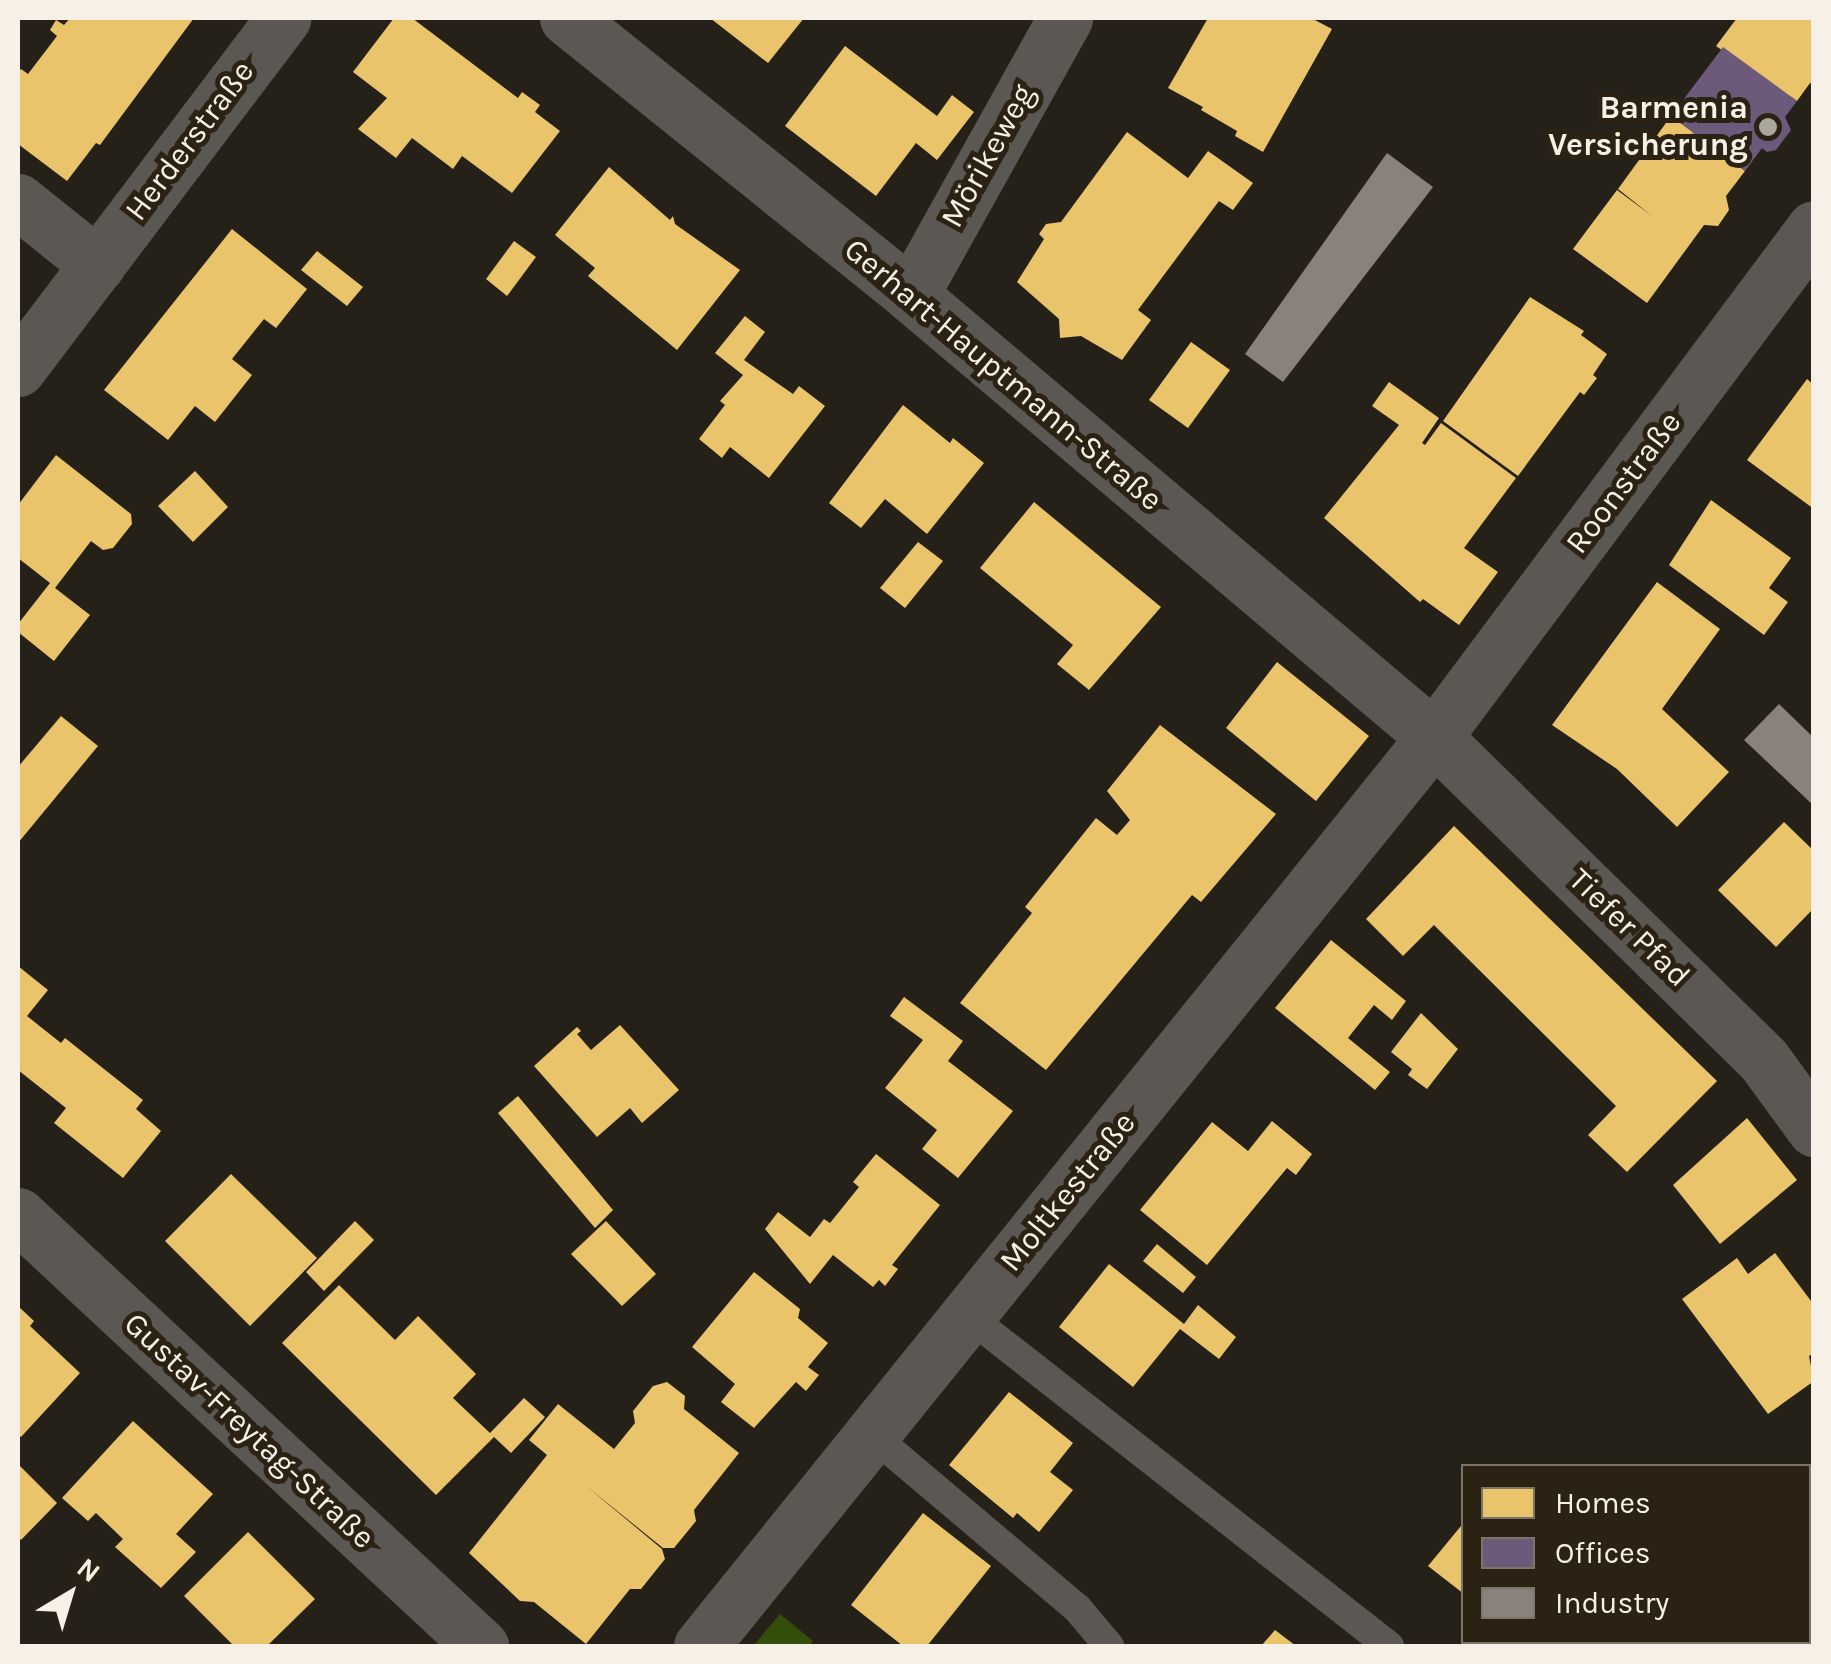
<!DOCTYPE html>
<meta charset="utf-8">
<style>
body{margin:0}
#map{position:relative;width:1831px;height:1664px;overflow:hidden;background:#252119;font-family:Karla,sans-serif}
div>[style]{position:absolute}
.green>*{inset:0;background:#334d0a}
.homes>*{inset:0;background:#e9c46a}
.offices>*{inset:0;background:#6d597a}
.industry>*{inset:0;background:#8a817c}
.lane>*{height:30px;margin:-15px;padding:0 15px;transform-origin:15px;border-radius:15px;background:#5b5752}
.street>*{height:55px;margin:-27.5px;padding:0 27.5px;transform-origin:27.5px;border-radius:27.5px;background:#5b5752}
.dots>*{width:28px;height:28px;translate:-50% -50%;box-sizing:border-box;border:5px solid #2b2213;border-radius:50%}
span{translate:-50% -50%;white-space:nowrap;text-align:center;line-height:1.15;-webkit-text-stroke:10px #2b2213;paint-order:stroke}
.poi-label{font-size:32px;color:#f6f0e6;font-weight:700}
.right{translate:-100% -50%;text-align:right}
.street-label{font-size:32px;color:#f6f0e6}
.frame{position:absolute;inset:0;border:20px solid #f6f0e6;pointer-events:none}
.legend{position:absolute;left:1461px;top:1464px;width:350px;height:180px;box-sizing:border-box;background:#2b2213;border:2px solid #7c7467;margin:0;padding:12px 18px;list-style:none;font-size:30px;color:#f6f0e6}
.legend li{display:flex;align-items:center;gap:20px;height:50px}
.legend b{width:50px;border:2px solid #7c7467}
.north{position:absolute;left:20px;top:1544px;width:100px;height:100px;-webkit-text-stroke:8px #2b2213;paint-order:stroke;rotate:38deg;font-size:28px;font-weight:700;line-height:40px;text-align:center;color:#f6f0e6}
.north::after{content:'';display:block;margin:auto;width:35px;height:45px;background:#f6f0e6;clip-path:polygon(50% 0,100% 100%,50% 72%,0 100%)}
</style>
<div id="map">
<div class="green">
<i style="clip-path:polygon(780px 1614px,813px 1641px,809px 1646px,753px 1646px)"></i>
</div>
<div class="homes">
<i style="clip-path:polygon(70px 18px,194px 18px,100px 145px,96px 143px,67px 181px,18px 144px,18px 73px,21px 69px,28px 74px,57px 36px,50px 30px,56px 20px,64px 25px)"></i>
<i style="clip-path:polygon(394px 18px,412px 18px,518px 98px,522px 92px,540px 105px,535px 112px,560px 131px,512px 193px,462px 156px,453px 169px,412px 138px,396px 158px,358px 129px,387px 98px,353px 72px)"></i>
<i style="clip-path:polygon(710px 18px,804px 18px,768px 63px)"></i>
<i style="clip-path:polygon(1208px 18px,1311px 18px,1332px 29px,1263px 152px,1235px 136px,1237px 131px,1201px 110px,1203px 107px,1168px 88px)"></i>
<i style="clip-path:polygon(1737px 18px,1814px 18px,1814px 85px,1810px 83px,1797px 101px,1716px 46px)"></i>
<i style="clip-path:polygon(845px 46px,937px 116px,952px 95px,974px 112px,937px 160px,916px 143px,876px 196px,785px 126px)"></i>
<i style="clip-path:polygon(1671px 116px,1745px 171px,1726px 196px,1729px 210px,1718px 226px,1704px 225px,1647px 303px,1573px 249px,1617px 190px,1652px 216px,1618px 189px)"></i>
<i style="clip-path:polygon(1127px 132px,1188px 178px,1208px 151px,1253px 183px,1233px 210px,1219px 201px,1161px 279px,1138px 310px,1151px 320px,1122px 360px,1081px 336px,1060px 338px,1059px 319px,1017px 282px,1044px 239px,1039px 234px,1046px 224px,1061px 222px)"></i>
<i style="clip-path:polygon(609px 167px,670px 220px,673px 216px,675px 224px,740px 270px,677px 350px,588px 276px,595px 268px,555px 235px)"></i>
<i style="clip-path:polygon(232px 229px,307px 289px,276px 328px,264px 319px,232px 359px,252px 375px,215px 422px,195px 406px,168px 440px,104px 390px)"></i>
<i style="clip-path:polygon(514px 241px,536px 257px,507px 296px,486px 279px)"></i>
<i style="clip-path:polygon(317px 251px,363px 287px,347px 306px,301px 270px)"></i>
<i style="clip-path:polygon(1530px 297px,1584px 331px,1581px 335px,1607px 354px,1593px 375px,1597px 378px,1584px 395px,1580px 392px,1518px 476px,1443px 421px)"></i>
<i style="clip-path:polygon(745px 316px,765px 332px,744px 360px,793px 394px,799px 386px,825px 406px,769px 478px,730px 447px,722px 458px,699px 439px,725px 405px,720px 401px,743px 375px,715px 353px)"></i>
<i style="clip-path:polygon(1191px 342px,1230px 370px,1188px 428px,1149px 400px)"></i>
<i style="clip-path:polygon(1807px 379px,1814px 385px,1814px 509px,1747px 460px)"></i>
<i style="clip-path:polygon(1389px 382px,1439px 418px,1422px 443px,1425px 445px,1441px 423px,1516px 478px,1464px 548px,1498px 572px,1459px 625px,1423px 599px,1420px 602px,1324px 518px,1399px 425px,1372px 406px)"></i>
<i style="clip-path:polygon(903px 405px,950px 443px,953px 438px,984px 463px,927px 534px,885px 499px,861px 528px,829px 503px)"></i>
<i style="clip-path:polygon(56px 455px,131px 514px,132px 524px,113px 548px,103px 550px,91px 541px,55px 588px,90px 615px,54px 661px,18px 632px,18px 624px,50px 583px,18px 558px,18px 505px)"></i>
<i style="clip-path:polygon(195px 471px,228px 507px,193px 542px,158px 506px)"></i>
<i style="clip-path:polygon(1711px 500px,1791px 558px,1769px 588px,1788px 602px,1764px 635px,1669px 565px)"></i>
<i style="clip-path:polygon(1034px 502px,1161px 607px,1089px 690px,1057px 664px,1073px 645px,980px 568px)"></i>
<i style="clip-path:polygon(918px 542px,943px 561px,905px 608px,880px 588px)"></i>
<i style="clip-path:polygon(1657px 582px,1720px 629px,1662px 709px,1729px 772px,1677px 827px,1617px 769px,1552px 725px)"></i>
<i style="clip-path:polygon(1277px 662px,1369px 736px,1316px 801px,1226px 728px)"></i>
<i style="clip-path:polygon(61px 716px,98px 746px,18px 843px,18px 767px)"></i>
<i style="clip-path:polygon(1160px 725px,1276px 814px,1201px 902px,1192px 895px,1046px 1070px,960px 1003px,1032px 913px,1025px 907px,1096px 818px,1117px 835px,1130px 820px,1107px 791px)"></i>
<i style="clip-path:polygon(1784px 822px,1814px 851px,1814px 908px,1776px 947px,1718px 890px)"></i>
<i style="clip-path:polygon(1454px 826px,1717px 1081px,1627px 1172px,1588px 1135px,1616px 1106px,1447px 938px,1434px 925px,1403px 956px,1366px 919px)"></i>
<i style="clip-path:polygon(1331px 940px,1406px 1001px,1392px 1020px,1374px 1005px,1348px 1038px,1390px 1072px,1375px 1090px,1275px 1008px)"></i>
<i style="clip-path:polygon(18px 966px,48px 990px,27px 1016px,61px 1043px,65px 1038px,143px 1100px,136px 1109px,161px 1131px,123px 1178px,54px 1123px,66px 1108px,18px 1070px)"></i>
<i style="clip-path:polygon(904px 997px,963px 1041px,948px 1061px,1013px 1111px,958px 1178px,922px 1149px,937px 1130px,885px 1088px,923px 1040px,890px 1016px)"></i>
<i style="clip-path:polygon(1421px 1013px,1458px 1049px,1427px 1089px,1408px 1075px,1412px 1069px,1391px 1052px)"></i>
<i style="clip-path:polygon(620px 1025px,679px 1090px,642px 1123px,630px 1108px,597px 1137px,534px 1066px,577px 1027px,581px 1031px,577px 1034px,591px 1050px)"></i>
<i style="clip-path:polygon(518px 1096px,613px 1210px,595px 1228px,498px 1113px)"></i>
<i style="clip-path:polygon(1747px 1118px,1797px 1180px,1720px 1244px,1673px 1185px)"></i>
<i style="clip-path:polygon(1272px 1121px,1312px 1154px,1296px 1175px,1287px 1168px,1207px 1265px,1140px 1210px,1212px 1122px,1248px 1151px)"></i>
<i style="clip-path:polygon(876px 1154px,940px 1205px,892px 1265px,898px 1269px,885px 1286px,879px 1280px,873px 1287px,833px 1255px,810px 1284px,765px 1229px,778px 1212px,810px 1237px,824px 1219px,830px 1223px,859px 1187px,853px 1182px)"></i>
<i style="clip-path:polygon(231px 1174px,317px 1258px,250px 1326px,165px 1241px)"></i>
<i style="clip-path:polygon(355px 1221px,374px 1240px,324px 1291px,306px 1272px)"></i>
<i style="clip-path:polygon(606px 1221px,656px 1274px,622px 1306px,571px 1254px)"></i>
<i style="clip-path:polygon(1157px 1244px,1196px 1277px,1183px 1293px,1143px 1261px)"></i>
<i style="clip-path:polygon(1775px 1253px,1814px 1305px,1814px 1353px,1809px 1356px,1814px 1381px,1768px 1414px,1682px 1299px,1737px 1258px,1748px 1274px)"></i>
<i style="clip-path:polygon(1109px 1264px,1184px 1324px,1198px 1305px,1236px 1337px,1219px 1359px,1180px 1329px,1133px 1387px,1059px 1327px)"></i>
<i style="clip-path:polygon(754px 1272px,800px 1309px,798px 1318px,828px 1343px,808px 1367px,819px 1375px,806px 1391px,796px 1382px,754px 1428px,721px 1402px,735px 1384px,692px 1347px)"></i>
<i style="clip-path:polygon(339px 1285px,395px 1340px,418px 1316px,476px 1374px,453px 1398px,490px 1433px,524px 1398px,545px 1417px,511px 1453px,494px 1437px,436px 1495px,282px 1343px)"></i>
<i style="clip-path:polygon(18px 1306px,34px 1321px,30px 1326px,80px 1373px,21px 1437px,18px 1434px)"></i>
<i style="clip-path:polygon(667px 1382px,685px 1396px,684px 1409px,739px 1453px,694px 1510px,696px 1521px,674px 1548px,663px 1548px,585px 1485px,662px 1549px,665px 1559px,641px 1589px,630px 1589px,586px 1644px,534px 1602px,520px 1601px,469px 1553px,547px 1455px,529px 1440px,558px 1404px,614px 1449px,635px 1423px,633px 1411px,653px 1386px)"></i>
<i style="clip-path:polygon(1009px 1392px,1073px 1443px,1050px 1472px,1073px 1490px,1039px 1532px,1017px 1513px,1013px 1518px,949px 1465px)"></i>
<i style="clip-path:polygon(133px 1421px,213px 1494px,176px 1534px,196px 1552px,161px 1588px,115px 1547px,123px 1539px,96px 1513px,88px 1521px,62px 1498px)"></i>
<i style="clip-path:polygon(18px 1464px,57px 1503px,21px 1540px,18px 1536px)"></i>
<i style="clip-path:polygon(923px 1513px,991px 1566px,927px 1646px,903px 1646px,851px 1605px)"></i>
<i style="clip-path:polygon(1461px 1526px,1464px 1528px,1464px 1594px,1428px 1566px)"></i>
<i style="clip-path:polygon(248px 1532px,315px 1599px,267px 1646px,234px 1646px,184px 1596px)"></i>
<i style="clip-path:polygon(1275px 1630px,1296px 1646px,1261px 1646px)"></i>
</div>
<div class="offices">
<i style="clip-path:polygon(1723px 47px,1797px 101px,1785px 117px,1791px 130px,1776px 150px,1767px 152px,1762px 148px,1745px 171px,1671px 116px)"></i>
</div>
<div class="industry">
<i style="clip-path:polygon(1387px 153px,1433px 187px,1283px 382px,1245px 354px)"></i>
<i style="clip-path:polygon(1779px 704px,1814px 738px,1814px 806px,1744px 740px)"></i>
</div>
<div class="lane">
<i style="left:968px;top:1316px;width:535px;rotate:38.09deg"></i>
<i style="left:872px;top:1435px;width:268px;rotate:40.2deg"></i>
<i style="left:1077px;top:1608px;width:50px;rotate:49.9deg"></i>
</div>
<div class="street">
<i style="left:567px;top:18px;width:442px;rotate:38.8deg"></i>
<i style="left:911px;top:295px;width:685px;rotate:40.2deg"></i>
<i style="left:1434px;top:737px;width:460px;rotate:44.4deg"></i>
<i style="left:1763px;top:1059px;width:87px;rotate:53.9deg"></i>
<i style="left:18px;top:201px;width:102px;rotate:38.7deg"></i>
<i style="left:911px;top:295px;width:317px;rotate:-60.9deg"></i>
<i style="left:18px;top:369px;width:440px;rotate:-52.9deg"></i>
<i style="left:18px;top:1215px;width:633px;rotate:42.95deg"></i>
<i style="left:701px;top:1646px;width:1168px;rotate:-51.12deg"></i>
<i style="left:1434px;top:737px;width:635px;rotate:-53.26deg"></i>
</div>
<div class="dots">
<i style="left:1768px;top:127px;background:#ada89e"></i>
</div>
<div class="poi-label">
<span class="right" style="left:1748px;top:127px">Barmenia<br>Versicherung</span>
</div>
<div class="street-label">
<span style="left:190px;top:141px;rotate:-53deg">Herderstraße</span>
<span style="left:988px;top:156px;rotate:-61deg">Mörikeweg</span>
<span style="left:1003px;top:375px;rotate:40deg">Gerhart-Hauptmann-Straße</span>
<span style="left:1624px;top:483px;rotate:-53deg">Roonstraße</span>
<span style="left:1629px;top:928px;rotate:44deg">Tiefer Pfad</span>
<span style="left:1068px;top:1192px;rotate:-51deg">Moltkestraße</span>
<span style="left:249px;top:1431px;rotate:43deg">Gustav-Freytag-Straße</span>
</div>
<div class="frame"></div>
<ul class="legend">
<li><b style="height:28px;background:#e9c46a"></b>Homes</li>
<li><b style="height:28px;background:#6d597a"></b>Offices</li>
<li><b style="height:28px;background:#8a817c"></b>Industry</li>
</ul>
<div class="north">N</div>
</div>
